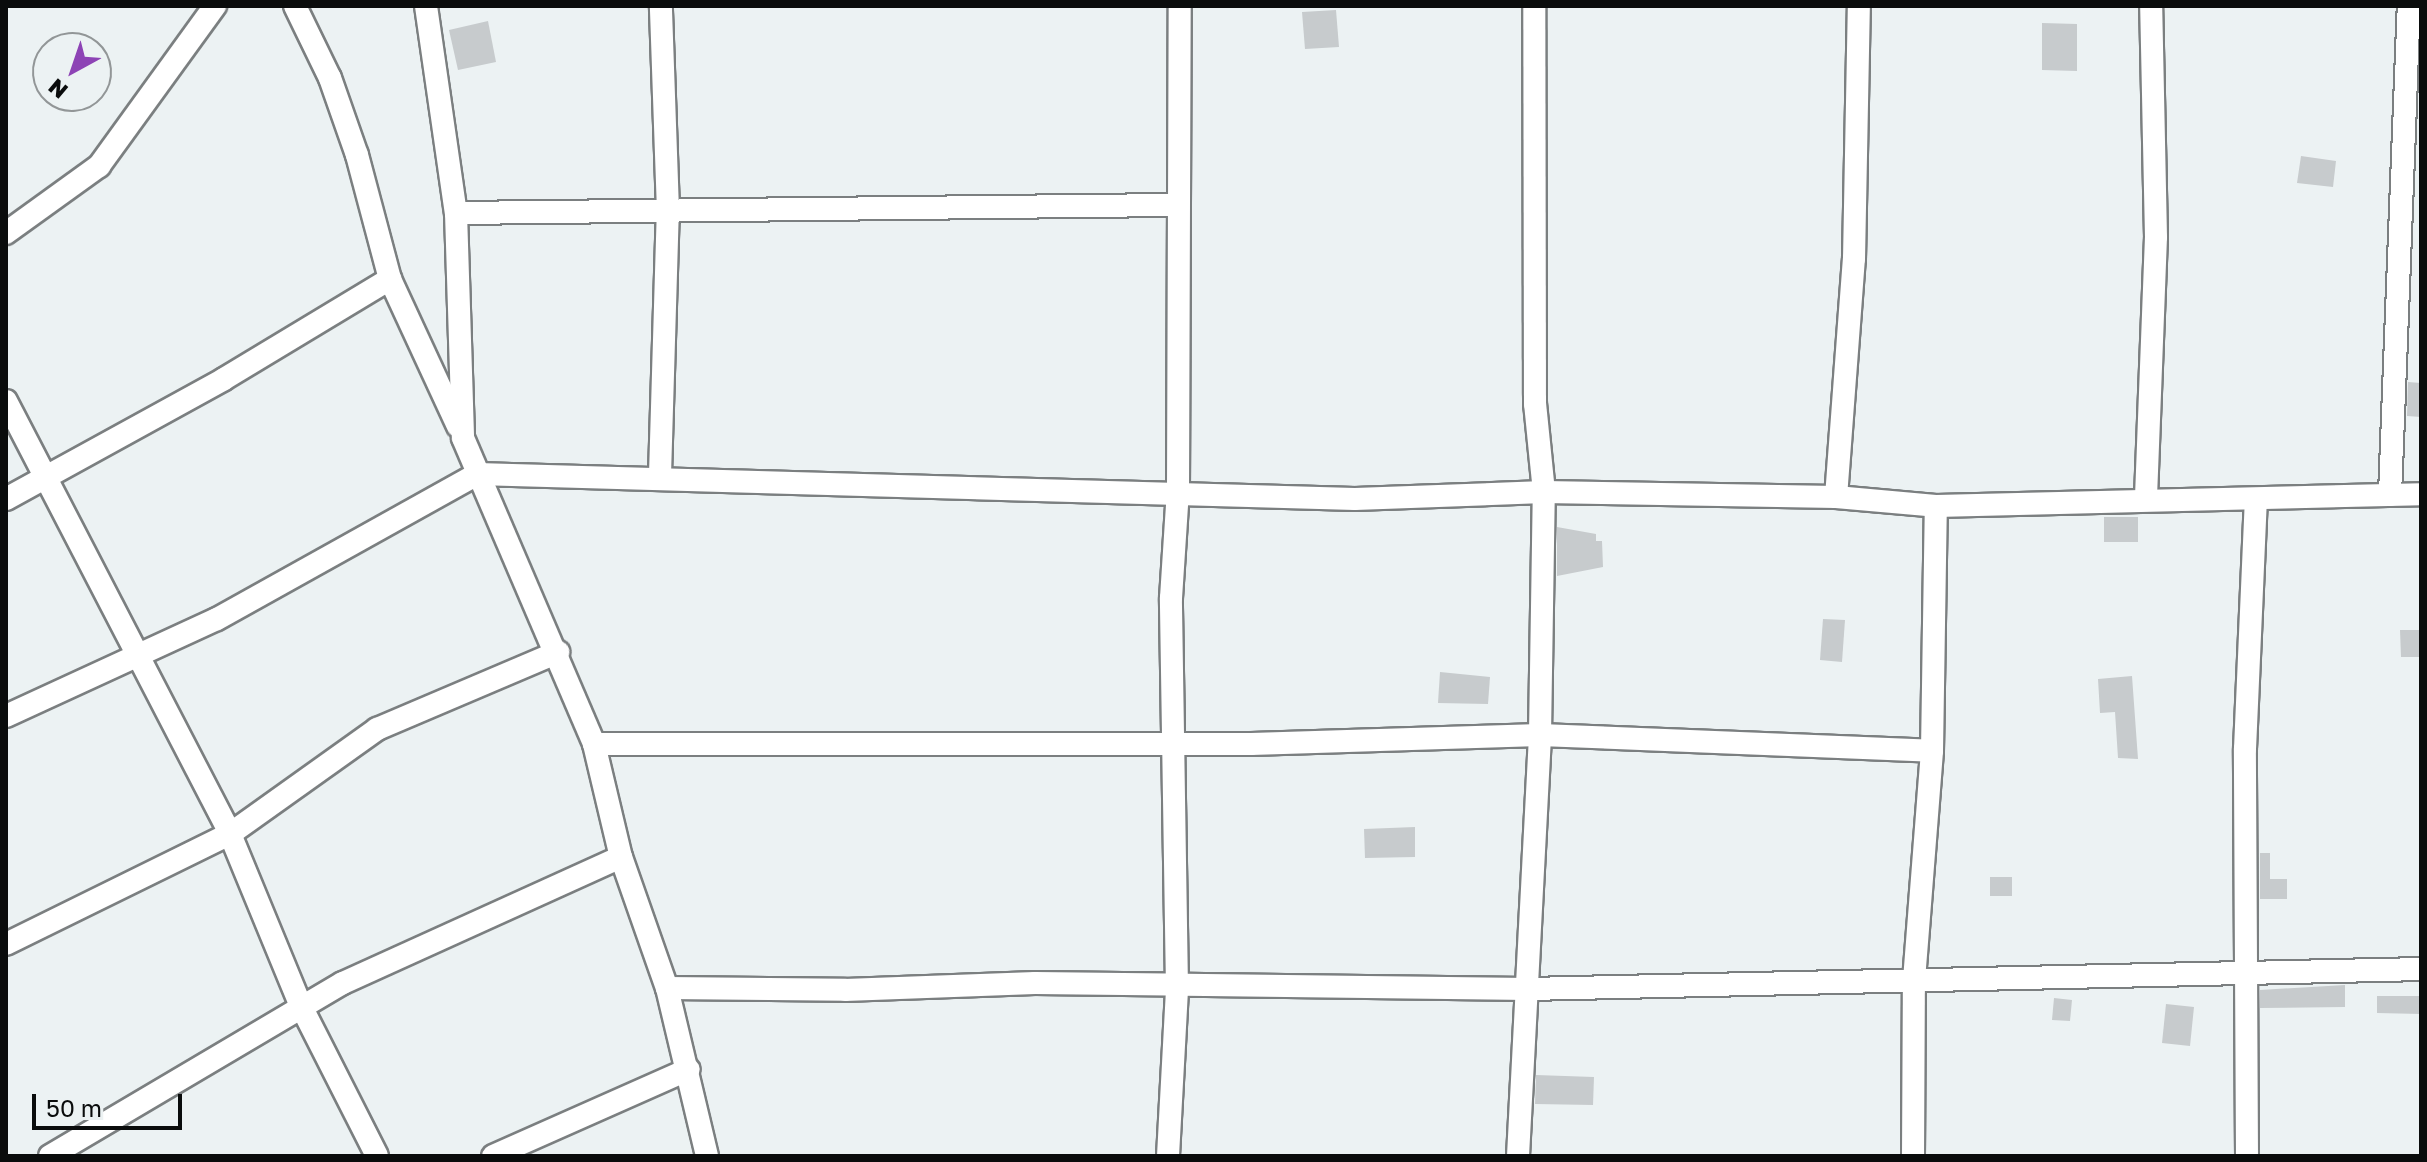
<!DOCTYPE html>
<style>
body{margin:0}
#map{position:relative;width:2427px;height:1162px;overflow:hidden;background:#ecf2f3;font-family:"Golos Text",sans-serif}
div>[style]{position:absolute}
.building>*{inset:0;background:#c7cbcd}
.roads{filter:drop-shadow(2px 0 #7b7f80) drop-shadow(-2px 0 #7b7f80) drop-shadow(0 2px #7b7f80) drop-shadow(0 -2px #7b7f80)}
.street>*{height:22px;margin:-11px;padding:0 11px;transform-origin:11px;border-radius:11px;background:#fff}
span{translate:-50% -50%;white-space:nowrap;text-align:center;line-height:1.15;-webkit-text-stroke:6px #ecf2f3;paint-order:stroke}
.frame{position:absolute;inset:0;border:8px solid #0a0c0c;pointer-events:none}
.north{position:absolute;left:32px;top:32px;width:80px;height:80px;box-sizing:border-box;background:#ecf2f3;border:2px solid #929697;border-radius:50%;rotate:220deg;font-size:22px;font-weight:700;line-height:32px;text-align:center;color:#0a0c0c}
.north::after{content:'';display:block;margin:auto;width:28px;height:36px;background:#8d43b5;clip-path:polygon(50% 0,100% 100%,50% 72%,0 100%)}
.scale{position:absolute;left:32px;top:1094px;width:150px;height:36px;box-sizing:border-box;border:4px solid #0a0c0c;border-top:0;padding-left:10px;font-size:24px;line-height:28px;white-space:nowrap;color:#0a0c0c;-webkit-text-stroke:6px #ecf2f3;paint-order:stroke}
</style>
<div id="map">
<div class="building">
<i style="clip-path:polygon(1336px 10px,1339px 47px,1305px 49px,1302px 12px)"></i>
<i style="clip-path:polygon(488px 21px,496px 62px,458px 70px,449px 30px)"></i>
<i style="clip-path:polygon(2042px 23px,2077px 24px,2077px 71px,2042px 70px)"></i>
<i style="clip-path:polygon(2301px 156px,2336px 161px,2333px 187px,2297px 183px)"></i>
<i style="clip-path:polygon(2408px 382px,2421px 383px,2421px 417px,2407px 416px)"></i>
<i style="clip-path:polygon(2104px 517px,2138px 517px,2138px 542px,2104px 542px)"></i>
<i style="clip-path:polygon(1557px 527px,1596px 534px,1596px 541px,1602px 541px,1603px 567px,1557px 576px)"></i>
<i style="clip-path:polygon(1823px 619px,1845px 620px,1842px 662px,1820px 660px)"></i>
<i style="clip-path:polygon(2400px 630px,2421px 630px,2421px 657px,2401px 657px)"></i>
<i style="clip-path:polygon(1440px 672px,1490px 677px,1488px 704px,1438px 703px)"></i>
<i style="clip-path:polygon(2132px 676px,2138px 759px,2118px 758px,2115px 712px,2100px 713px,2098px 679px)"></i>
<i style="clip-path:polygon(1415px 827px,1415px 857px,1365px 858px,1364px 829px)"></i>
<i style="clip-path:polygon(2260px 853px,2270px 853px,2270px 879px,2287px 879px,2287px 899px,2260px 899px)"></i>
<i style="clip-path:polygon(1990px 877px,2012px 877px,2012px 896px,1990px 896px)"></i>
<i style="clip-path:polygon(2345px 985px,2345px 1007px,2260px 1008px,2260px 990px)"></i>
<i style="clip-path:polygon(2377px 996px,2421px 996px,2421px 1014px,2377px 1013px)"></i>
<i style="clip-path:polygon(2054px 998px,2072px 1000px,2070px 1021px,2052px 1020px)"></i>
<i style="clip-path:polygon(2166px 1004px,2194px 1007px,2190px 1046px,2162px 1043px)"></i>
<i style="clip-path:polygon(1536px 1075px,1594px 1077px,1593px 1105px,1535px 1104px)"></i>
</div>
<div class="roads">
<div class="street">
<i style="left:295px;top:6px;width:80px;rotate:64.1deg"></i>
<i style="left:330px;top:78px;width:82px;rotate:70.7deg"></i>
<i style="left:357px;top:155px;width:128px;rotate:75.1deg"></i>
<i style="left:390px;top:279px;width:162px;rotate:65.2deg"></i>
<i style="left:426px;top:6px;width:209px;rotate:81.8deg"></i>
<i style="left:456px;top:213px;width:225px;rotate:88.2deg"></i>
<i style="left:463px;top:438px;width:333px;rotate:66.8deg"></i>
<i style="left:594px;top:744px;width:116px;rotate:76.6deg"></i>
<i style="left:621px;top:857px;width:139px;rotate:70.7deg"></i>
<i style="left:667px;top:988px;width:173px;rotate:76.6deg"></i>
<i style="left:456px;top:213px;width:719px;rotate:-0.64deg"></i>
<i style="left:6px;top:233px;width:115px;rotate:-35.8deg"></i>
<i style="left:99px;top:166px;width:198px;rotate:-54.1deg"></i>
<i style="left:6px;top:401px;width:488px;rotate:62.6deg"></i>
<i style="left:230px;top:834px;width:186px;rotate:67.6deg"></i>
<i style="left:301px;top:1006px;width:168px;rotate:63.1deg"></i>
<i style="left:660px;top:475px;width:264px;rotate:-88.3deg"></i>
<i style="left:668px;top:211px;width:205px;rotate:-92deg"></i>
<i style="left:2390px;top:495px;width:489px;rotate:-87.8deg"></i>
<i style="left:1836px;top:497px;width:239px;rotate:-85.7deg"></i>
<i style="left:1854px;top:259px;width:253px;rotate:-88.9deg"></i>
<i style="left:2146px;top:497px;width:260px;rotate:-87.8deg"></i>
<i style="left:2156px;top:237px;width:231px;rotate:-91.2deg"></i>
<i style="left:6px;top:499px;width:249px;rotate:-28.8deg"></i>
<i style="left:224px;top:379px;width:194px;rotate:-31.1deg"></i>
<i style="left:6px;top:716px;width:232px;rotate:-24.7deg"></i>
<i style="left:217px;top:619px;width:298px;rotate:-29.1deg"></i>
<i style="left:477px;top:474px;width:878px;rotate:1.63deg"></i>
<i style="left:1355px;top:499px;width:189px;rotate:-2.1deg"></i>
<i style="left:1544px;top:492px;width:292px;rotate:1deg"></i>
<i style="left:1836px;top:497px;width:100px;rotate:5.1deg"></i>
<i style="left:1936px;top:506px;width:485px;rotate:-1.4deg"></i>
<i style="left:594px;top:744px;width:657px"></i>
<i style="left:1251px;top:744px;width:289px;rotate:-1.8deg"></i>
<i style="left:1540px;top:735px;width:392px;rotate:2.3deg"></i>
<i style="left:6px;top:944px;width:250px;rotate:-26.2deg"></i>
<i style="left:230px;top:834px;width:181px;rotate:-35.5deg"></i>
<i style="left:377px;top:729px;width:197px;rotate:-23deg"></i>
<i style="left:667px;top:988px;width:178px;rotate:0.6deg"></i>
<i style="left:845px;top:990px;width:190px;rotate:-2.1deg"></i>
<i style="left:1035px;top:983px;width:493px;rotate:0.7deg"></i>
<i style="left:1528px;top:989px;width:893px;rotate:-1.28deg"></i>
<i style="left:50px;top:1156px;width:340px;rotate:-30.6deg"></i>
<i style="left:343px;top:983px;width:305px;rotate:-24.4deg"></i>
<i style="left:493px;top:1156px;width:214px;rotate:-23.9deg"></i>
<i style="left:1168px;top:1156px;width:167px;rotate:-86.9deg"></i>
<i style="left:1177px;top:989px;width:391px;rotate:-90.9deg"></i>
<i style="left:1171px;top:598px;width:107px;rotate:-86.3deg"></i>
<i style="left:1178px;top:491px;width:485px;rotate:-89.8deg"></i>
<i style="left:1518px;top:1156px;width:422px;rotate:-87deg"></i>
<i style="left:1540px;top:735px;width:243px;rotate:-89.1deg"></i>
<i style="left:1544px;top:492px;width:88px;rotate:-95.8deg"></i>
<i style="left:1535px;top:404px;width:398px;rotate:-90.1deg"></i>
<i style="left:1913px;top:1156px;width:176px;rotate:-89.7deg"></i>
<i style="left:1914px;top:980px;width:230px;rotate:-85.5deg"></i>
<i style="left:1932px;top:751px;width:245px;rotate:-89.1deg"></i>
<i style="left:2247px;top:1156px;width:407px;rotate:-90.3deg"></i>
<i style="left:2245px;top:749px;width:249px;rotate:-87.5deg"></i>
</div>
</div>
<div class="frame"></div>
<div class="north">N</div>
<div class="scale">50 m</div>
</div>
